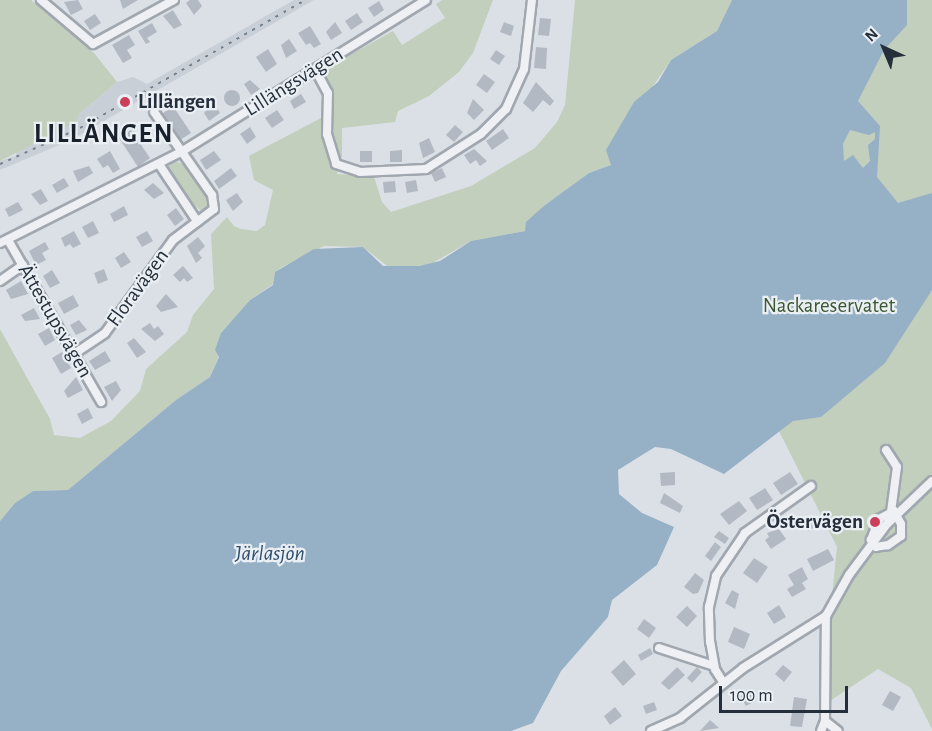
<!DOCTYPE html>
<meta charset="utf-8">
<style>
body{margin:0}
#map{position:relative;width:932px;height:731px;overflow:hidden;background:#dbe0e6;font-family:"Alegreya Sans",sans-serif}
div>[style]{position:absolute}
.built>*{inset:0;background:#c9cfd7}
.green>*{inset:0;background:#c2cfbc}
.water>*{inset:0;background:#96b0c6}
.building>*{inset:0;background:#b3b9c2}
.round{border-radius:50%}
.roads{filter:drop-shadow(2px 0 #a1a7af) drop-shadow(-2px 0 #a1a7af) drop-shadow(0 2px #a1a7af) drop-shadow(0 -2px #a1a7af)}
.minor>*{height:8px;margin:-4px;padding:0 4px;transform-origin:4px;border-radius:4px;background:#eef0f4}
.rail>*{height:2px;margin-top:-1px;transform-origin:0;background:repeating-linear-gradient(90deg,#75808f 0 3px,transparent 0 9px)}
.dots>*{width:16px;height:16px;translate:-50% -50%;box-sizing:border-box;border:3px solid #eaeff4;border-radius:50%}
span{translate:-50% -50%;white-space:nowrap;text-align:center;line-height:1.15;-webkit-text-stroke:4.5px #eaeff4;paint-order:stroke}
.street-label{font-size:21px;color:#252f3b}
.poi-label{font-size:21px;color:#252f3b;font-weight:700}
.left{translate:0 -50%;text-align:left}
.right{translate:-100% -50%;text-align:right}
.park-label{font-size:21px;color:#3c5733}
.water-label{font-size:22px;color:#304f6f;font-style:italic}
.district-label{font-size:27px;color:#18202c;font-weight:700;letter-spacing:1.5px}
.north{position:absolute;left:854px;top:18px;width:60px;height:60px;-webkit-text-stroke:4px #eaeff4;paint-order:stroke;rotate:316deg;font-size:16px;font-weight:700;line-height:24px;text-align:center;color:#252f3b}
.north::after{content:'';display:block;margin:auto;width:21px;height:27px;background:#252f3b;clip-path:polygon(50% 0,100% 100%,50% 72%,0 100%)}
.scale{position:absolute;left:719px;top:686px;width:129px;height:27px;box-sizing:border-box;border:3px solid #252f3b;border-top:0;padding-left:8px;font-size:18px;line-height:21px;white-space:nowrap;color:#252f3b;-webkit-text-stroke:4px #eaeff4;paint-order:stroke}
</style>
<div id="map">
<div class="built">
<i style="clip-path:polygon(294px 0,314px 0,71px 140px,0 170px,0 161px,16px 156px,16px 151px,77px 122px,79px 114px,117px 82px,133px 77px,147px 84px)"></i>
</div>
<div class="green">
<i style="clip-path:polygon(0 0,31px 0,94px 53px,117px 82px,79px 114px,77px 122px,0 161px)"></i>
<i style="clip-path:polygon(442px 0,493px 0,473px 53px,459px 72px,429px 96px,398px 111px,395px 122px,342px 128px,342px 156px,337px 174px,374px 177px,382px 202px,391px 212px,471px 186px,535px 148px,557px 122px,565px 105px,575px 0,732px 0,717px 31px,671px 60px,651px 89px,611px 165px,589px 173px,545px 205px,525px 231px,471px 241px,429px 265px,390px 268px,363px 247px,324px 246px,282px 267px,275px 272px,273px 284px,250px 300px,221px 333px,219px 356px,210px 377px,176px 400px,68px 490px,33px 491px,15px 503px,0 521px,0 329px,50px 419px,54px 435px,80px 438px,111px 421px,140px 391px,146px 369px,187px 332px,193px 315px,214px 289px,211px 234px,227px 217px,234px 226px,241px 229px,257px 231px,265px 225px,273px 190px,254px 180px,249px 156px,323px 117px,323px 70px,393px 31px,402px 45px,445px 18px,436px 4px)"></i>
<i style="clip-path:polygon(834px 0,932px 0,932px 729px,911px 688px,878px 669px,830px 701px,832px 596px,837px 547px,779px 431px)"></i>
<i style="clip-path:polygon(176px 161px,186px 166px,210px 199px,205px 213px,189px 202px,167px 167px)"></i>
</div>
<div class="water">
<i style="clip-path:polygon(evenodd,732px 0,907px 0,907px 25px,884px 50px,858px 101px,880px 126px,877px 177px,898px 203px,932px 193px,932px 290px,885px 363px,821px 417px,793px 421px,724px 474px,671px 449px,655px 447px,618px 470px,619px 494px,642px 513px,674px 527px,657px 565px,612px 600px,608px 617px,561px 671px,533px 723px,511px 731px,0 731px,0 521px,15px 503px,33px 491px,68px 490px,176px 400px,210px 377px,219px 357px,215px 350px,221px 333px,250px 300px,273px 285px,275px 272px,314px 249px,363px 247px,383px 266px,419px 266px,440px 261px,471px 241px,525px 231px,526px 222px,545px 205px,589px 173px,611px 165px,606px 150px,634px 102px,658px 82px,671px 60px,717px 31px,732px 0,850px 130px,869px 135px,875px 132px,875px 139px,868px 145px,870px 161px,863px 168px,853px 155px,844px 161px,843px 144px,850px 130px)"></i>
</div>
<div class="building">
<i style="clip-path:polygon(78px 0,83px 9px,71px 15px,64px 2px)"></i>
<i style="clip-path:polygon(120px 0,138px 0,123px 9px)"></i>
<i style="clip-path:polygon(190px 0,198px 0,202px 6px,194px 15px,186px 3px)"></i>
<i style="clip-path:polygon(379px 1px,384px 10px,374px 17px,368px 8px)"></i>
<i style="clip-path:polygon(173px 10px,182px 25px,174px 29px,163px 16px)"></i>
<i style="clip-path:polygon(357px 13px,363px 22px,351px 30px,345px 21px)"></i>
<i style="clip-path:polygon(95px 14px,101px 23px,90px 30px,84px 21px)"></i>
<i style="clip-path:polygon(540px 18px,551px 19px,549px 36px,538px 35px)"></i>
<i style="clip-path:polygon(335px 22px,342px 33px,331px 40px,326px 32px)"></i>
<i style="clip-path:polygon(504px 22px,514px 26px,511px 36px,500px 32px)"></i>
<i style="clip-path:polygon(152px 23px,157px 32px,147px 38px,150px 42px,146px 44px,138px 31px)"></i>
<i style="clip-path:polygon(310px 26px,321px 44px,314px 48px,310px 43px,306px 45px,298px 33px)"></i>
<i style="clip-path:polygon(129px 35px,135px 45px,127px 50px,132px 58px,123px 63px,112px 45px)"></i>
<i style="clip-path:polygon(289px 39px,297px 51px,286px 58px,281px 45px)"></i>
<i style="clip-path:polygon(536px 47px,547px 48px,546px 69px,534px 68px)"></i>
<i style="clip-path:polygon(268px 49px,277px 64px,266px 72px,256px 57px)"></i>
<i style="clip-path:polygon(496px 50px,505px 56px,499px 65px,490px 59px)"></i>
<i style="clip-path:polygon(484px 74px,495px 82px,487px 93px,476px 85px)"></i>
<i style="clip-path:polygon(250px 80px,260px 89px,251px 95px,244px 84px)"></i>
<i style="clip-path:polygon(536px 82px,554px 101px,550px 106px,543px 100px,533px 112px,523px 103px)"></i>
<i class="round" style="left:224px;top:90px;width:16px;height:16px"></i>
<i style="clip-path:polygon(301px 94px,306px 102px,294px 109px,290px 101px)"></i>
<i style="clip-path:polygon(473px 99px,484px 110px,474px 120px,467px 113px)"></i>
<i style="clip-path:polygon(213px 102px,220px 113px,209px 121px,204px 113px)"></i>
<i style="clip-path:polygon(173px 106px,191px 133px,180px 140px,162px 114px)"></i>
<i style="clip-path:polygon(277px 110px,284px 120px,272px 128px,265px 118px)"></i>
<i style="clip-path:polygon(455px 125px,463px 132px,454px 142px,446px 135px)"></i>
<i style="clip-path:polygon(250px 127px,256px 137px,247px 144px,240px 134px)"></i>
<i style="clip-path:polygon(503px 129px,509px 138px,492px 150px,486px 141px)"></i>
<i style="clip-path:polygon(131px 130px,150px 158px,138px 167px,119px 138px)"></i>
<i style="clip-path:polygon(429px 138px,435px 152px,423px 158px,419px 143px)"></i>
<i style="clip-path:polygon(474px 149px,487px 161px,480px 166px,476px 160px,470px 164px,464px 155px)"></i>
<i style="clip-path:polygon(402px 150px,402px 162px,390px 162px,390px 151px)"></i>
<i style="clip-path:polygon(110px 151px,120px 169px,113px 173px,108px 165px,103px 168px,97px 159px)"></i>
<i style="clip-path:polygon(214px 151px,221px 160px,206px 170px,200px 160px)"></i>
<i style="clip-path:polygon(360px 151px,372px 151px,372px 162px,360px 162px)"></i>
<i style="clip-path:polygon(89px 166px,93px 173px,78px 182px,73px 171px)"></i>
<i style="clip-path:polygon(231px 168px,237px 176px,219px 189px,214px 181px)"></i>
<i style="clip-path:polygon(442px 168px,446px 177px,435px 182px,431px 173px)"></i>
<i style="clip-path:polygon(64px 178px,69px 186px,57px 193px,52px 185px)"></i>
<i style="clip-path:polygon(416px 180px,418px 191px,407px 193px,405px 182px)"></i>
<i style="clip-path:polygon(395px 181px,396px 192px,384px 193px,383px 182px)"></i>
<i style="clip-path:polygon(153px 183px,164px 193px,154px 199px,144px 190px)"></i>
<i style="clip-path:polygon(41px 189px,48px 201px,40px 205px,31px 194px)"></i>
<i style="clip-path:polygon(237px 193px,243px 202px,233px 211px,226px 200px)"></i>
<i style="clip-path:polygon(18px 202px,23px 210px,9px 217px,5px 209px)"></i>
<i style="clip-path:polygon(124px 206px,128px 215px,114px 222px,110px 214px)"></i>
<i style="clip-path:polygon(176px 208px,184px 219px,175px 226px,167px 215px)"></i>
<i style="clip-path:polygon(93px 221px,99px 233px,88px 238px,82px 227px)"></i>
<i style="clip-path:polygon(74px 231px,81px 244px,73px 248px,70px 244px,65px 247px,61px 238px)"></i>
<i style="clip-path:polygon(147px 231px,153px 241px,142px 247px,136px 237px)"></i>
<i style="clip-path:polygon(198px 237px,205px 246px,198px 253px,202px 258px,196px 263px,187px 246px)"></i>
<i style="clip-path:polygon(45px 242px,49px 249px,42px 253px,46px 260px,36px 265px,29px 251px)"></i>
<i style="clip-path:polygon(124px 252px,131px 262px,121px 268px,115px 258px)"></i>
<i style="clip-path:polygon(183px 266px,193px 278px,187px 282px,184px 278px,180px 282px,173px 275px)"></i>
<i style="clip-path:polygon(104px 269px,108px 280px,98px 284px,94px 273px)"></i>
<i style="clip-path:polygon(52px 270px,60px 283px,50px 288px,43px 276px)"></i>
<i style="clip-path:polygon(21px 281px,28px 294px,11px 299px,6px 290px)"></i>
<i style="clip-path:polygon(166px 294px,178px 307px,161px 312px,156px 306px)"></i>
<i style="clip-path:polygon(73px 295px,79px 306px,64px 314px,58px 303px)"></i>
<i style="clip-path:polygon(34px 308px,40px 319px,25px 321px,21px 315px)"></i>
<i style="clip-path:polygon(79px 320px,87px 330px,76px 335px,70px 325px)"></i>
<i style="clip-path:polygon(150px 323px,154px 329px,158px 326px,164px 334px,155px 341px,141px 329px)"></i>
<i style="clip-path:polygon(49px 328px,55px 340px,45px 346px,38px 334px)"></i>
<i style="clip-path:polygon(134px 338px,146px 352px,137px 358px,127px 343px)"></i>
<i style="clip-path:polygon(105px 351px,111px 361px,95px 370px,89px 361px)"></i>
<i style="clip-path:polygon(62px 352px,71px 368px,61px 374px,52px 358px)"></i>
<i style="clip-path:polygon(76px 377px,83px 390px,68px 398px,64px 391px)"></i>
<i style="clip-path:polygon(116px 381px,121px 390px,112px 401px,104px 387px)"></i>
<i style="clip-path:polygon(88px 408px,93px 418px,82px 424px,77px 414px)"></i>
<i style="clip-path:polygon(675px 472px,675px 485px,661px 486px,660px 473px)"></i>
<i style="clip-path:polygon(790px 472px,798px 484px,781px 495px,773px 483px)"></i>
<i style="clip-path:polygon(765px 488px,773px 500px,757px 510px,749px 498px)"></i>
<i style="clip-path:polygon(664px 493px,683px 506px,680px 513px,660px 503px)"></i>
<i style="clip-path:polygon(739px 501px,747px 511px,729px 525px,720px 514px)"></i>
<i style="clip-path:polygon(815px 516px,820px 524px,808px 531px,803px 523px)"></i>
<i style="clip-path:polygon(779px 529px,786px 539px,771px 549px,765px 540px,769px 537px,767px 533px)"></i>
<i style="clip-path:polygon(719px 531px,729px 538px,725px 544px,714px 537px)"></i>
<i style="clip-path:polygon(715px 542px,721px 547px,711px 561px,705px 556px)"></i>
<i style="clip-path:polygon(828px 549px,834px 560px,813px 571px,807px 559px)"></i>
<i style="clip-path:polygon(754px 558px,768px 567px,757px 583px,743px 573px)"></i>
<i style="clip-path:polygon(802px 567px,808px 579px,802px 583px,806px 589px,792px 597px,787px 589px,794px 585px,788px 575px)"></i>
<i style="clip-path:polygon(695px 573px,704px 580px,698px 593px,693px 594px,684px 587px)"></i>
<i style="clip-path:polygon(732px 590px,739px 594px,735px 609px,725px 603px)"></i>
<i style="clip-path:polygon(779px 605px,786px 617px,774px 624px,767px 613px)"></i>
<i style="clip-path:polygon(687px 606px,697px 616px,687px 627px,676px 617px)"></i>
<i style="clip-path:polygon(644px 619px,656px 628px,649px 638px,637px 629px)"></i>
<i style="clip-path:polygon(734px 627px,750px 634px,744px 649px,728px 642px)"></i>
<i style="clip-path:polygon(650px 648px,653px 654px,641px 661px,638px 655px)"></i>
<i style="clip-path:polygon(624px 660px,636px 674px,623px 686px,611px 672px)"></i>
<i style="clip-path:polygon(783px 665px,792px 672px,784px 682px,775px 674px)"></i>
<i style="clip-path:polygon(677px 667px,685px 675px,669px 690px,661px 683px)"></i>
<i style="clip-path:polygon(697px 667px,702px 672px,692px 683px,687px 678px)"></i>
<i style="clip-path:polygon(749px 691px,755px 701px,746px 706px,740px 696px)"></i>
<i style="clip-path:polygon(890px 691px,901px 697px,893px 711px,882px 705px)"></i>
<i style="clip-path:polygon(794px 697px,807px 699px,802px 727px,790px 726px)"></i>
<i style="clip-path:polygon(654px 702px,657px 710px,646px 714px,643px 706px)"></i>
<i style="clip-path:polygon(615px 707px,622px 716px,610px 725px,604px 716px)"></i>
<i style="clip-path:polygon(710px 720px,719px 728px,700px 731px)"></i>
</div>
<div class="roads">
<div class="minor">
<i style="left:41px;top:0;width:68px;rotate:40.2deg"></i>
<i style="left:93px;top:44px;width:92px;rotate:-28.5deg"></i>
<i style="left:315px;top:69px;width:27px;rotate:62deg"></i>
<i style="left:328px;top:93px;width:41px;rotate:91.4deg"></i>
<i style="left:327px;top:134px;width:31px;rotate:73deg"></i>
<i style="left:336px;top:164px;width:25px;rotate:18deg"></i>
<i style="left:360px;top:172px;width:66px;rotate:-2.6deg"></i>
<i style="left:426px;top:169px;width:65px;rotate:-32.5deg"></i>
<i style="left:481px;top:134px;width:35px;rotate:-45deg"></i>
<i style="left:506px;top:109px;width:44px;rotate:-65.8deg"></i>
<i style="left:524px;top:69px;width:69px;rotate:-83.4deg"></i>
<i style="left:159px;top:164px;width:69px;rotate:56.3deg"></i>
<i style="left:8px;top:240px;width:187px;rotate:60.1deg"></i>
<i style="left:0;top:243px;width:203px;rotate:-26.7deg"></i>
<i style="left:181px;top:152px;width:288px;rotate:-31.8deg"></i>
<i style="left:0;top:281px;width:28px;rotate:-35deg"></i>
<i style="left:74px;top:354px;width:37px;rotate:-34deg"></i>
<i style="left:105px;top:333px;width:115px;rotate:-53.8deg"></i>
<i style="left:173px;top:240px;width:51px;rotate:-37.1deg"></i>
<i style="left:214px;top:209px;width:14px;rotate:-98deg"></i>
<i style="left:212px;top:195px;width:101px;rotate:-124.9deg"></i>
<i style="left:886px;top:450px;width:20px;rotate:57deg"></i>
<i style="left:897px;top:467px;width:45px;rotate:97.6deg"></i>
<i style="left:894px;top:511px;width:15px;rotate:62deg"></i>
<i style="left:901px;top:524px;width:12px;rotate:90deg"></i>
<i style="left:901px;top:536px;width:16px;rotate:145deg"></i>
<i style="left:888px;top:545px;width:12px;rotate:171deg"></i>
<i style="left:876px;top:547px;width:9px;rotate:-126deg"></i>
<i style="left:871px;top:540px;width:22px;rotate:-69deg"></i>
<i style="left:879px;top:519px;width:17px;rotate:-28deg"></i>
<i style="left:659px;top:648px;width:58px;rotate:18.1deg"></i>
<i style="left:723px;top:682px;width:15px;rotate:-122deg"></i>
<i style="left:715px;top:669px;width:27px;rotate:-100deg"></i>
<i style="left:710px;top:642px;width:35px;rotate:-92deg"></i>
<i style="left:709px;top:607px;width:32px;rotate:-77deg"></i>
<i style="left:716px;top:576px;width:52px;rotate:-56deg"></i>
<i style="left:745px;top:533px;width:81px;rotate:-35.5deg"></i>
<i style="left:825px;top:721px;width:16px;rotate:38deg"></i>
<i style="left:651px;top:731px;width:32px;rotate:-24deg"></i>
<i style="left:680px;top:718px;width:80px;rotate:-38.4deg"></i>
<i style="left:743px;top:668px;width:98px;rotate:-32.1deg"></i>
<i style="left:821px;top:731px;width:11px;rotate:-68deg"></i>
<i style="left:825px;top:721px;width:105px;rotate:-89.5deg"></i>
<i style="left:826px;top:616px;width:47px;rotate:-60.7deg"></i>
<i style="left:849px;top:575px;width:64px;rotate:-53.3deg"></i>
<i style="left:887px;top:524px;width:62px;rotate:-43.7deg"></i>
</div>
</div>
<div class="rail">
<i style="left:0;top:164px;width:88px;rotate:-24.2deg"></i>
<i style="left:80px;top:128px;width:259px;rotate:-29.6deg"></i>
</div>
<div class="dots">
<i style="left:125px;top:102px;background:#cc3f5b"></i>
<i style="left:875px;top:522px;background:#cc3f5b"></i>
</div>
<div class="street-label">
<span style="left:294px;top:82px;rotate:-32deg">Lillängsvägen</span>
<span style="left:138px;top:288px;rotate:-54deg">Floravägen</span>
<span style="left:55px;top:321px;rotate:60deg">Ättestupsvägen</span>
</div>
<div class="poi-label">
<span class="left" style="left:138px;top:102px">Lillängen</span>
<span class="right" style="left:863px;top:522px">Östervägen</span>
</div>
<div class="park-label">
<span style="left:829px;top:306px">Nackareservatet</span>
</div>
<div class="water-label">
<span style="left:270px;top:554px">Järlasjön</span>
</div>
<div class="district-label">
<span style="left:104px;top:134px">LILLÄNGEN</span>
</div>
<div class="north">N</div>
<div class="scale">100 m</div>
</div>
